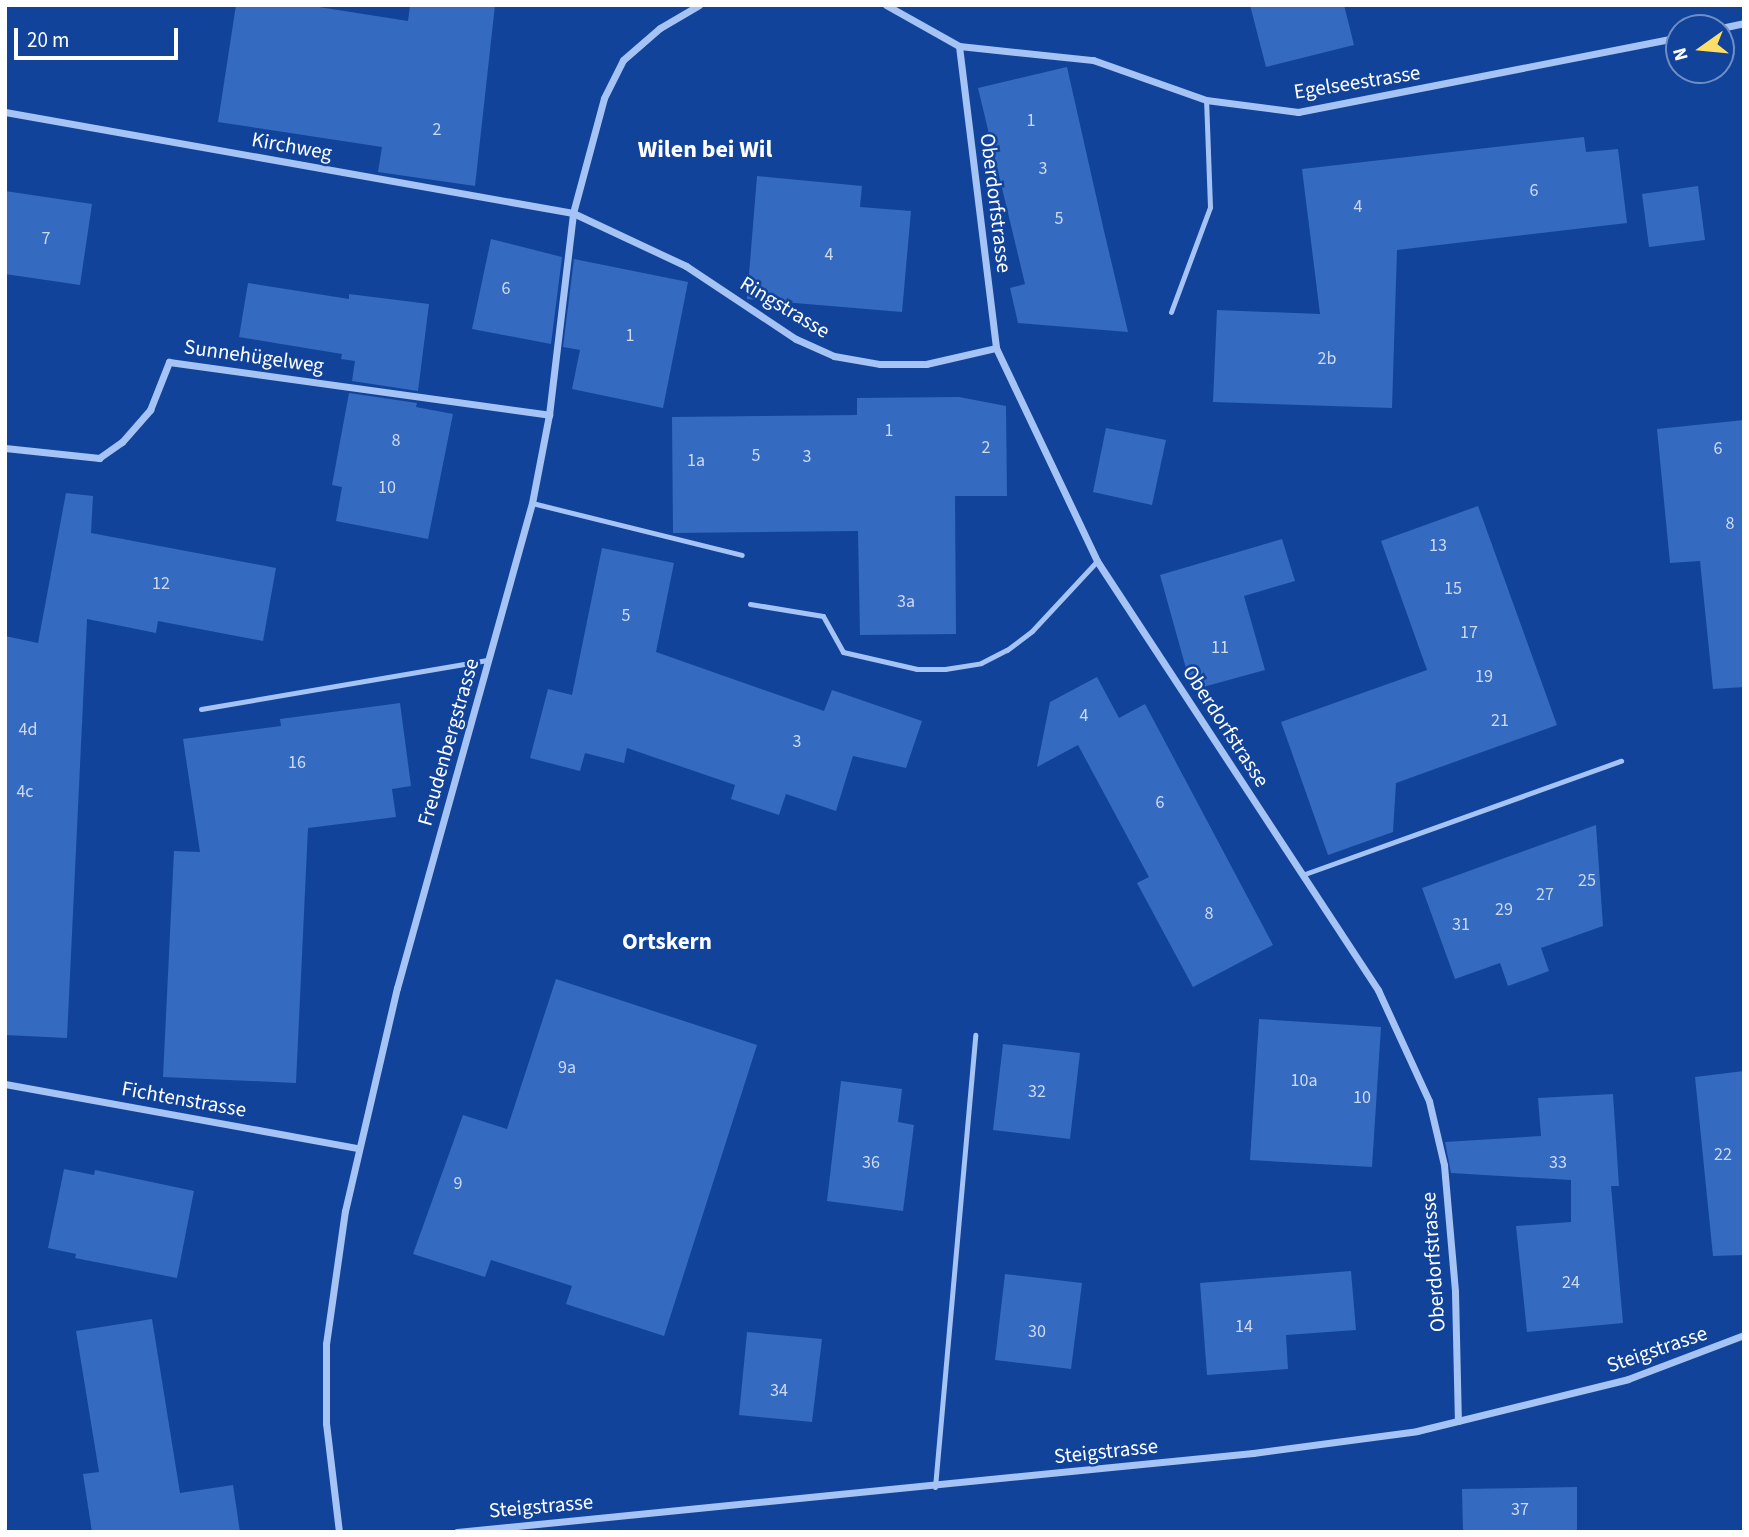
<!DOCTYPE html>
<meta charset="utf-8">
<style>
body{margin:0}
#map{position:relative;width:1749px;height:1537px;overflow:hidden;background:#11439b;font-family:"Source Sans 3",sans-serif}
div>[style]{position:absolute}
.building>*{inset:0;background:#356ac1}
.service>*{height:5px;margin:-2.5px;padding:0 2.5px;transform-origin:2.5px;border-radius:2.5px;background:#a5c3f4}
.minor>*{height:7px;margin:-3.5px;padding:0 3.5px;transform-origin:3.5px;border-radius:3.5px;background:#a5c3f4}
span{translate:-50% -50%;white-space:nowrap;text-align:center;line-height:1.15;-webkit-text-stroke:5px #11439b;paint-order:stroke}
.number-label{font-size:18px;color:#ccdaf0}
.number-label span{-webkit-text-stroke-width:0}
.street-label{font-size:21px;color:#fff}
.neighbourhood-label{font-size:23px;color:#fff;font-weight:700}
.quarter-label{font-size:24px;color:#fff;font-weight:700}
.frame{position:absolute;inset:0;border:7px solid #fff;pointer-events:none}
.north{position:absolute;left:1665px;top:14px;width:70px;height:70px;box-sizing:border-box;background:#11439b;border:2px solid #708ec3;border-radius:50%;rotate:255deg;font-size:19px;font-weight:700;line-height:28px;text-align:center;color:#fff}
.north::after{content:'';display:block;margin:auto;width:24px;height:32px;background:#ffde68;clip-path:polygon(50% 0,100% 100%,50% 72%,0 100%)}
.scale{position:absolute;left:14px;top:28px;width:164px;height:32px;box-sizing:border-box;border:4px solid #fff;border-top:0;padding-left:9px;font-size:21px;line-height:24px;white-space:nowrap;color:#fff;-webkit-text-stroke:5px #11439b;paint-order:stroke}
</style>
<div id="map">
<div class="building">
<i style="clip-path:polygon(236px 5px,306px 5px,408px 21px,410px 5px,495px 5px,475px 186px,378px 172px,382px 147px,218px 122px)"></i>
<i style="clip-path:polygon(1250px 5px,1344px 5px,1354px 45px,1266px 67px)"></i>
<i style="clip-path:polygon(1067px 67px,1104px 231px,1128px 332px,1018px 323px,1010px 288px,1025px 284px,978px 88px)"></i>
<i style="clip-path:polygon(1584px 137px,1586px 152px,1618px 149px,1627px 223px,1397px 250px,1392px 408px,1213px 402px,1217px 310px,1320px 314px,1302px 169px)"></i>
<i style="clip-path:polygon(757px 176px,862px 186px,860px 207px,911px 211px,902px 312px,747px 299px)"></i>
<i style="clip-path:polygon(1698px 186px,1705px 240px,1649px 247px,1642px 194px)"></i>
<i style="clip-path:polygon(5px 191px,92px 204px,80px 285px,5px 274px)"></i>
<i style="clip-path:polygon(491px 239px,562px 257px,551px 344px,472px 329px)"></i>
<i style="clip-path:polygon(574px 259px,688px 282px,663px 408px,572px 389px,580px 350px,563px 347px)"></i>
<i style="clip-path:polygon(248px 283px,349px 299px,349px 294px,429px 304px,418px 391px,352px 381px,355px 361px,341px 359px,342px 354px,239px 337px)"></i>
<i style="clip-path:polygon(349px 393px,417px 403px,416px 407px,453px 414px,428px 539px,336px 521px,342px 487px,332px 485px)"></i>
<i style="clip-path:polygon(959px 397px,1006px 406px,1007px 496px,955px 496px,956px 634px,860px 635px,858px 531px,673px 533px,672px 417px,857px 415px,857px 398px)"></i>
<i style="clip-path:polygon(1744px 420px,1744px 687px,1713px 689px,1700px 561px,1670px 563px,1657px 429px)"></i>
<i style="clip-path:polygon(1106px 428px,1166px 440px,1152px 505px,1093px 492px)"></i>
<i style="clip-path:polygon(66px 493px,93px 496px,91px 533px,276px 568px,263px 641px,158px 621px,156px 633px,87px 619px,67px 1038px,5px 1035px,5px 636px,38px 643px)"></i>
<i style="clip-path:polygon(1478px 506px,1557px 725px,1396px 783px,1393px 832px,1328px 855px,1281px 722px,1427px 670px,1381px 541px)"></i>
<i style="clip-path:polygon(1282px 539px,1295px 581px,1244px 596px,1265px 670px,1192px 690px,1160px 575px)"></i>
<i style="clip-path:polygon(602px 548px,674px 563px,656px 652px,824px 711px,832px 690px,922px 721px,906px 768px,853px 756px,836px 811px,786px 794px,779px 815px,731px 799px,735px 785px,627px 748px,624px 763px,585px 753px,580px 771px,530px 758px,548px 689px,572px 695px)"></i>
<i style="clip-path:polygon(1097px 677px,1119px 718px,1145px 704px,1273px 945px,1193px 987px,1137px 883px,1149px 877px,1078px 745px,1037px 767px,1050px 702px)"></i>
<i style="clip-path:polygon(400px 703px,411px 786px,392px 789px,396px 817px,308px 828px,296px 1083px,163px 1077px,174px 851px,200px 852px,183px 739px,281px 726px,280px 719px)"></i>
<i style="clip-path:polygon(1596px 825px,1603px 926px,1541px 948px,1549px 971px,1508px 986px,1500px 963px,1455px 979px,1422px 888px)"></i>
<i style="clip-path:polygon(556px 979px,757px 1045px,664px 1336px,566px 1304px,572px 1286px,491px 1260px,485px 1277px,413px 1254px,463px 1115px,507px 1129px)"></i>
<i style="clip-path:polygon(1259px 1019px,1381px 1027px,1372px 1167px,1250px 1160px)"></i>
<i style="clip-path:polygon(1003px 1044px,1080px 1053px,1070px 1139px,993px 1130px)"></i>
<i style="clip-path:polygon(1744px 1071px,1744px 1255px,1713px 1256px,1695px 1077px)"></i>
<i style="clip-path:polygon(841px 1081px,902px 1089px,898px 1122px,914px 1125px,903px 1211px,827px 1201px)"></i>
<i style="clip-path:polygon(1613px 1094px,1619px 1186px,1611px 1186px,1623px 1323px,1527px 1332px,1516px 1226px,1571px 1222px,1571px 1180px,1451px 1173px,1445px 1142px,1541px 1136px,1538px 1098px)"></i>
<i style="clip-path:polygon(64px 1169px,94px 1175px,95px 1170px,194px 1191px,177px 1278px,75px 1258px,76px 1254px,48px 1248px)"></i>
<i style="clip-path:polygon(1351px 1271px,1356px 1330px,1286px 1335px,1288px 1369px,1207px 1375px,1200px 1283px)"></i>
<i style="clip-path:polygon(1005px 1274px,1082px 1283px,1071px 1369px,995px 1360px)"></i>
<i style="clip-path:polygon(152px 1319px,180px 1493px,233px 1485px,240px 1532px,92px 1532px,83px 1474px,99px 1472px,76px 1331px)"></i>
<i style="clip-path:polygon(747px 1332px,822px 1339px,812px 1422px,739px 1415px)"></i>
<i style="clip-path:polygon(1577px 1487px,1577px 1532px,1463px 1532px,1462px 1489px)"></i>
</div>
<div class="service">
<i style="left:1171px;top:312px;width:112px;rotate:-69.6deg"></i>
<i style="left:1210px;top:207px;width:107px;rotate:-92.1deg"></i>
<i style="left:532px;top:503px;width:216px;rotate:13.9deg"></i>
<i style="left:750px;top:604px;width:74px;rotate:9.3deg"></i>
<i style="left:823px;top:616px;width:41px;rotate:60.9deg"></i>
<i style="left:843px;top:652px;width:76px;rotate:12.9deg"></i>
<i style="left:917px;top:669px;width:28px"></i>
<i style="left:945px;top:669px;width:36px;rotate:-9deg"></i>
<i style="left:981px;top:663px;width:29px;rotate:-27deg"></i>
<i style="left:1007px;top:650px;width:31px;rotate:-37deg"></i>
<i style="left:1032px;top:631px;width:96px;rotate:-47.1deg"></i>
<i style="left:201px;top:709px;width:292px;rotate:-9.7deg"></i>
<i style="left:1302px;top:875px;width:339px;rotate:-19.7deg"></i>
<i style="left:935px;top:1487px;width:454px;rotate:-84.9deg"></i>
</div>
<div class="minor">
<i style="left:886px;top:5px;width:84px;rotate:29.3deg"></i>
<i style="left:959px;top:46px;width:135px;rotate:6deg"></i>
<i style="left:1093px;top:60px;width:120px;rotate:19.5deg"></i>
<i style="left:1206px;top:100px;width:93px;rotate:7.4deg"></i>
<i style="left:1298px;top:112px;width:388px;rotate:-11.1deg"></i>
<i style="left:1721px;top:28px;width:24px;rotate:-12deg"></i>
<i style="left:959px;top:46px;width:304px;rotate:83deg"></i>
<i style="left:996px;top:348px;width:236px;rotate:64.6deg"></i>
<i style="left:1097px;top:561px;width:513px;rotate:56.77deg"></i>
<i style="left:1378px;top:990px;width:122px;rotate:65.3deg"></i>
<i style="left:1429px;top:1101px;width:66px;rotate:76.8deg"></i>
<i style="left:1444px;top:1165px;width:127px;rotate:85deg"></i>
<i style="left:1455px;top:1292px;width:129px;rotate:88.7deg"></i>
<i style="left:5px;top:112px;width:577px;rotate:10.08deg"></i>
<i style="left:573px;top:213px;width:125px;rotate:25.1deg"></i>
<i style="left:686px;top:266px;width:132px;rotate:33.6deg"></i>
<i style="left:796px;top:339px;width:42px;rotate:24.1deg"></i>
<i style="left:834px;top:356px;width:47px;rotate:9.9deg"></i>
<i style="left:880px;top:364px;width:46px"></i>
<i style="left:926px;top:364px;width:72px;rotate:-12.9deg"></i>
<i style="left:5px;top:448px;width:95px;rotate:6.1deg"></i>
<i style="left:99px;top:458px;width:28px;rotate:-35deg"></i>
<i style="left:122px;top:442px;width:43px;rotate:-48.8deg"></i>
<i style="left:150px;top:410px;width:52px;rotate:-68.4deg"></i>
<i style="left:169px;top:362px;width:384px;rotate:7.9deg"></i>
<i style="left:5px;top:1084px;width:357px;rotate:10.3deg"></i>
<i style="left:339px;top:1532px;width:110px;rotate:-96.8deg"></i>
<i style="left:326px;top:1423px;width:79px;rotate:-90deg"></i>
<i style="left:326px;top:1344px;width:134px;rotate:-81.9deg"></i>
<i style="left:345px;top:1211px;width:229px;rotate:-76.9deg"></i>
<i style="left:397px;top:988px;width:503px;rotate:-74.45deg"></i>
<i style="left:532px;top:503px;width:90px;rotate:-79.1deg"></i>
<i style="left:549px;top:415px;width:203px;rotate:-83.2deg"></i>
<i style="left:573px;top:213px;width:119px;rotate:-74.9deg"></i>
<i style="left:604px;top:98px;width:42px;rotate:-63.4deg"></i>
<i style="left:623px;top:60px;width:49px;rotate:-40.9deg"></i>
<i style="left:660px;top:28px;width:45px;rotate:-30.5deg"></i>
<i style="left:457px;top:1532px;width:800px;rotate:-5.67deg"></i>
<i style="left:1253px;top:1453px;width:165px;rotate:-7.6deg"></i>
<i style="left:1417px;top:1431px;width:217px;rotate:-13.8deg"></i>
<i style="left:1628px;top:1379px;width:124px;rotate:-20.8deg"></i>
</div>
<div class="number-label">
<span style="left:1031px;top:121px">1</span>
<span style="left:437px;top:130px">2</span>
<span style="left:1043px;top:169px">3</span>
<span style="left:1534px;top:191px">6</span>
<span style="left:1358px;top:207px">4</span>
<span style="left:1059px;top:219px">5</span>
<span style="left:46px;top:239px">7</span>
<span style="left:829px;top:255px">4</span>
<span style="left:506px;top:289px">6</span>
<span style="left:630px;top:336px">1</span>
<span style="left:1327px;top:359px">2b</span>
<span style="left:889px;top:431px">1</span>
<span style="left:396px;top:441px">8</span>
<span style="left:986px;top:448px">2</span>
<span style="left:1718px;top:449px">6</span>
<span style="left:756px;top:456px">5</span>
<span style="left:807px;top:457px">3</span>
<span style="left:696px;top:461px">1a</span>
<span style="left:387px;top:488px">10</span>
<span style="left:1730px;top:524px">8</span>
<span style="left:1438px;top:546px">13</span>
<span style="left:161px;top:584px">12</span>
<span style="left:1453px;top:589px">15</span>
<span style="left:906px;top:602px">3a</span>
<span style="left:626px;top:616px">5</span>
<span style="left:1469px;top:633px">17</span>
<span style="left:1220px;top:648px">11</span>
<span style="left:1484px;top:677px">19</span>
<span style="left:1084px;top:716px">4</span>
<span style="left:1500px;top:721px">21</span>
<span style="left:28px;top:730px">4d</span>
<span style="left:797px;top:742px">3</span>
<span style="left:297px;top:763px">16</span>
<span style="left:25px;top:792px">4c</span>
<span style="left:1160px;top:803px">6</span>
<span style="left:1587px;top:881px">25</span>
<span style="left:1545px;top:895px">27</span>
<span style="left:1504px;top:910px">29</span>
<span style="left:1209px;top:914px">8</span>
<span style="left:1461px;top:925px">31</span>
<span style="left:567px;top:1068px">9a</span>
<span style="left:1304px;top:1081px">10a</span>
<span style="left:1037px;top:1092px">32</span>
<span style="left:1362px;top:1098px">10</span>
<span style="left:1723px;top:1155px">22</span>
<span style="left:871px;top:1163px">36</span>
<span style="left:1558px;top:1163px">33</span>
<span style="left:458px;top:1184px">9</span>
<span style="left:1571px;top:1283px">24</span>
<span style="left:1244px;top:1327px">14</span>
<span style="left:1037px;top:1332px">30</span>
<span style="left:779px;top:1391px">34</span>
<span style="left:1520px;top:1510px">37</span>
</div>
<div class="street-label">
<span style="left:1357px;top:82px;rotate:-9deg">Egelseestrasse</span>
<span style="left:292px;top:146px;rotate:10deg">Kirchweg</span>
<span style="left:996px;top:203px;rotate:83deg">Oberdorfstrasse</span>
<span style="left:785px;top:307px;rotate:31deg">Ringstrasse</span>
<span style="left:254px;top:356px;rotate:8deg">Sunnehügelweg</span>
<span style="left:1226px;top:726px;rotate:57deg">Oberdorfstrasse</span>
<span style="left:448px;top:742px;rotate:-74deg">Freudenbergstrasse</span>
<span style="left:184px;top:1099px;rotate:10deg">Fichtenstrasse</span>
<span style="left:1433px;top:1262px;rotate:-94deg">Oberdorfstrasse</span>
<span style="left:1657px;top:1349px;rotate:-19deg">Steigstrasse</span>
<span style="left:1106px;top:1451px;rotate:-6deg">Steigstrasse</span>
<span style="left:541px;top:1506px;rotate:-5deg">Steigstrasse</span>
</div>
<div class="neighbourhood-label">
<span style="left:667px;top:942px">Ortskern</span>
</div>
<div class="quarter-label">
<span style="left:705px;top:150px">Wilen bei Wil</span>
</div>
<div class="frame"></div>
<div class="north">N</div>
<div class="scale">20 m</div>
</div>
